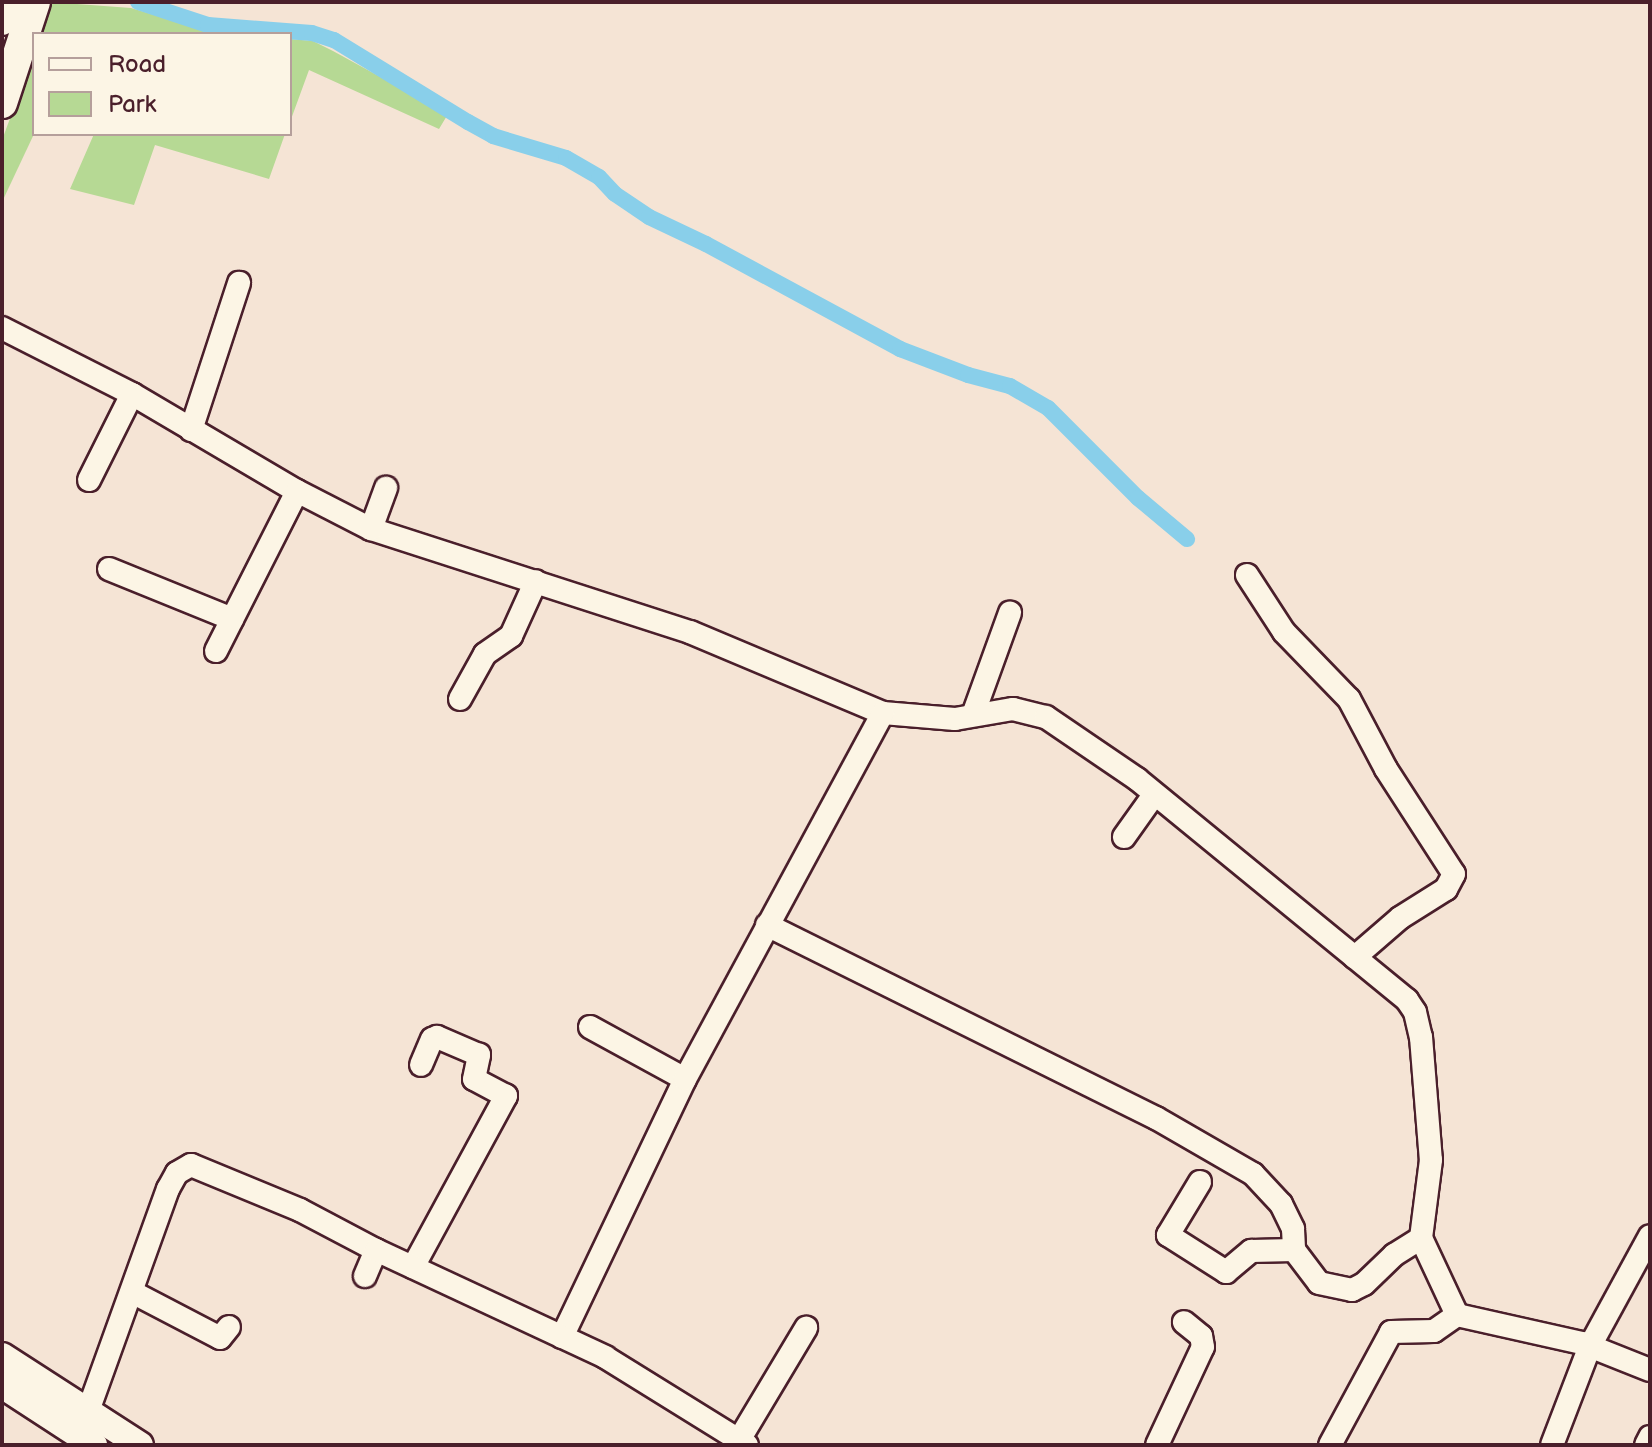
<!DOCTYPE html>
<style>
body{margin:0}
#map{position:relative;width:1652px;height:1447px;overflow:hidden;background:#f5e4d5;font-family:"Balsamiq Sans",sans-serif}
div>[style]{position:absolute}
.green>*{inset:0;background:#b6d994}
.canal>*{height:16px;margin:-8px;padding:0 8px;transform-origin:8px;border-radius:8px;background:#89cfea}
.roads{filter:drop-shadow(2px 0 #4a1f2b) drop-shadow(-2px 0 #4a1f2b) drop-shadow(0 2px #4a1f2b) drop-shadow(0 -2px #4a1f2b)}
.minor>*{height:22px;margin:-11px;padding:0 11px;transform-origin:11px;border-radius:11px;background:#fcf5e5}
.major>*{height:26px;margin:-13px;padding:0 13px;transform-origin:13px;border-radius:13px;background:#fcf5e5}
.highway>*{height:30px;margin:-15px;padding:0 15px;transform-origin:15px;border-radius:15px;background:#fcf5e5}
span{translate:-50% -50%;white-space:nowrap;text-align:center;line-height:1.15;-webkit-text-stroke:6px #fcf5e5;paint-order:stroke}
.frame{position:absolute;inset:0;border:4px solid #4a1f2b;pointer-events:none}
.legend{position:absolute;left:32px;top:32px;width:260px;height:104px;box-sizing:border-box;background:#fcf5e5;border:2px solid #b59f9b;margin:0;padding:10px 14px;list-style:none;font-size:24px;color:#4a1f2b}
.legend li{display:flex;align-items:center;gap:16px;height:40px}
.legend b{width:40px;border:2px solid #b59f9b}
</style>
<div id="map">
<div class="green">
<i style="clip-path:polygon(50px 2px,131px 8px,219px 34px,40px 34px)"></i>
<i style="clip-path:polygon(290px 39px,313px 41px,333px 51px,448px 114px,439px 129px,309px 70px,290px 122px)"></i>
<i style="clip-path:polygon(34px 54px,34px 134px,2px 202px,2px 140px)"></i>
<i style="clip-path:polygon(94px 134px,285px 134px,269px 179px,155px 145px,134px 205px,70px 189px)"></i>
</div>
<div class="canal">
<i style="left:138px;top:2px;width:74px;rotate:18.2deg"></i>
<i style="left:208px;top:25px;width:104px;rotate:4.4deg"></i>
<i style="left:312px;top:33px;width:23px;rotate:18deg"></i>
<i style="left:334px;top:40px;width:157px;rotate:31.5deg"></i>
<i style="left:468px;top:122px;width:29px;rotate:29deg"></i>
<i style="left:493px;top:136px;width:76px;rotate:16.8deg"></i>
<i style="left:566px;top:158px;width:38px;rotate:30deg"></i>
<i style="left:599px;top:177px;width:23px;rotate:47deg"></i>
<i style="left:615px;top:194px;width:41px;rotate:34.1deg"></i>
<i style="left:649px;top:217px;width:63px;rotate:25.3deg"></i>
<i style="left:706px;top:244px;width:221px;rotate:28.4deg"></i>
<i style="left:900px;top:349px;width:73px;rotate:20.9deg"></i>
<i style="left:968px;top:375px;width:43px;rotate:14.7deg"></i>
<i style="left:1010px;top:386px;width:44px;rotate:30.1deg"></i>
<i style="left:1048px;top:408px;width:127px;rotate:45deg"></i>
<i style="left:1138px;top:498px;width:64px;rotate:39.9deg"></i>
</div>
<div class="roads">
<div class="minor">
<i style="left:2px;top:328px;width:146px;rotate:26.9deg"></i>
<i style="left:132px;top:394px;width:191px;rotate:30.5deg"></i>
<i style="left:297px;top:491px;width:83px;rotate:27.2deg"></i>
<i style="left:371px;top:529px;width:335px;rotate:17.9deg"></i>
<i style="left:690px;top:632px;width:209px;rotate:22.8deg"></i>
<i style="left:883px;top:713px;width:72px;rotate:4.8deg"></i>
<i style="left:955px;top:719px;width:59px;rotate:-9.8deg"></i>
<i style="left:1013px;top:709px;width:34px;rotate:14deg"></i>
<i style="left:1046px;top:717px;width:110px;rotate:34.3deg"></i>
<i style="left:1137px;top:779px;width:349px;rotate:39.3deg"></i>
<i style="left:1407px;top:1000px;width:14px;rotate:56deg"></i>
<i style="left:1415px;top:1012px;width:26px;rotate:77deg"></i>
<i style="left:1421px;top:1037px;width:123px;rotate:85.4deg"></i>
<i style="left:1431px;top:1160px;width:79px;rotate:97.3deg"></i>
<i style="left:1421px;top:1238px;width:85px;rotate:64.9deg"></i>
<i style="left:1457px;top:1315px;width:128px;rotate:12.6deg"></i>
<i style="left:1582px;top:1343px;width:73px;rotate:21.7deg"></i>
<i style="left:191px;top:430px;width:155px;rotate:-71.9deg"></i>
<i style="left:89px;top:480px;width:96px;rotate:-63.4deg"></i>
<i style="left:371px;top:529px;width:44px;rotate:-69.9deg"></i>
<i style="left:109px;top:569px;width:133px;rotate:22.1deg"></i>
<i style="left:1247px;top:575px;width:68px;rotate:57deg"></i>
<i style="left:1284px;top:632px;width:93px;rotate:45.9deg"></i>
<i style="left:1349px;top:699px;width:79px;rotate:62.1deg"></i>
<i style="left:1386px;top:769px;width:125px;rotate:57.1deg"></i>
<i style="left:1454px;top:874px;width:17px;rotate:118deg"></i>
<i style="left:1446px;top:889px;width:54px;rotate:147.8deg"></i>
<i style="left:1400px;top:918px;width:60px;rotate:139.1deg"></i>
<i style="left:216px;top:651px;width:179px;rotate:-63.1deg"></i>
<i style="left:460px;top:699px;width:51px;rotate:-60.9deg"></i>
<i style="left:485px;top:654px;width:32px;rotate:-35deg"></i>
<i style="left:511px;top:636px;width:60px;rotate:-65.6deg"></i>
<i style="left:973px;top:715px;width:109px;rotate:-70.1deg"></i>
<i style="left:1124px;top:837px;width:52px;rotate:-54.5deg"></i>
<i style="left:767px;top:925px;width:434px;rotate:26.4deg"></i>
<i style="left:1156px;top:1118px;width:112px;rotate:30deg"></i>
<i style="left:1253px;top:1174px;width:41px;rotate:47deg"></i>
<i style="left:1281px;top:1204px;width:28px;rotate:64deg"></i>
<i style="left:1293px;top:1229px;width:21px;rotate:87deg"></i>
<i style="left:590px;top:1027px;width:108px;rotate:28.7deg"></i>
<i style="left:1200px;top:1182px;width:62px;rotate:121.1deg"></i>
<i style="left:1168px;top:1235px;width:69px;rotate:32.5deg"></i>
<i style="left:1226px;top:1272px;width:33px;rotate:-40deg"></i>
<i style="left:1251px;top:1251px;width:43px;rotate:-1.3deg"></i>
<i style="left:1294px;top:1250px;width:41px;rotate:52.9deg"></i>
<i style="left:1319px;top:1283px;width:34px;rotate:12deg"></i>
<i style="left:1352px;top:1290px;width:13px;rotate:-27deg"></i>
<i style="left:1364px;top:1284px;width:42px;rotate:-44deg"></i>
<i style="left:1394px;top:1255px;width:32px;rotate:-32deg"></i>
<i style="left:413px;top:1267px;width:195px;rotate:-61.5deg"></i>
<i style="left:506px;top:1096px;width:36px;rotate:-152deg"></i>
<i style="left:474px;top:1079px;width:25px;rotate:-78deg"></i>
<i style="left:479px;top:1055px;width:46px;rotate:-156.8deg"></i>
<i style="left:437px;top:1037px;width:5px;rotate:158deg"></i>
<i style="left:432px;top:1039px;width:28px;rotate:113deg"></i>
<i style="left:365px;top:1276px;width:28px;rotate:-67deg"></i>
<i style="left:132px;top:1292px;width:99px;rotate:27.6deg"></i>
<i style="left:220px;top:1338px;width:14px;rotate:-51deg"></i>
<i style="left:562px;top:1337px;width:286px;rotate:-64.5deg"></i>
<i style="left:685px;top:1079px;width:416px;rotate:-61.6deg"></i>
<i style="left:83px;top:1425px;width:251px;rotate:-70.2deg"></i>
<i style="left:168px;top:1189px;width:18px;rotate:-61deg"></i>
<i style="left:177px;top:1173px;width:16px;rotate:-30deg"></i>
<i style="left:191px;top:1165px;width:118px;rotate:22.4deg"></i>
<i style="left:300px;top:1210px;width:86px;rotate:27.8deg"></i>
<i style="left:376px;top:1250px;width:253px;rotate:25deg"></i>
<i style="left:605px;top:1357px;width:167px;rotate:31.8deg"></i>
<i style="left:739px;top:1440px;width:131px;rotate:-59.1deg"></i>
<i style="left:1157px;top:1445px;width:108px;rotate:-64.9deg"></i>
<i style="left:1203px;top:1347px;width:11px;rotate:-100deg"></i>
<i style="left:1201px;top:1336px;width:22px;rotate:-141deg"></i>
<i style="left:1330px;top:1445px;width:128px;rotate:-61.6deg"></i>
<i style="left:1391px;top:1332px;width:43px;rotate:-1.3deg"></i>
<i style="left:1434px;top:1331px;width:28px;rotate:-35deg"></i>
<i style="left:1552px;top:1445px;width:106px;rotate:-69deg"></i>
<i style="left:1590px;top:1346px;width:125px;rotate:-61.4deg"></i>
<i style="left:1646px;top:1445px;width:9px;rotate:-63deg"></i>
</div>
<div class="major">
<i style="left:2px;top:1356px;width:164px;rotate:32.8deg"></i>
<i style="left:2px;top:1385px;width:110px;rotate:33.1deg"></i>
</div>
<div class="highway">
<i style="left:2px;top:20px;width:19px;rotate:-74deg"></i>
<i style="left:2px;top:103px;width:106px;rotate:-71.9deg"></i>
</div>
</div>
<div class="frame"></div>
<ul class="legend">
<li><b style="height:10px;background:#fcf5e5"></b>Road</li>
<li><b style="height:22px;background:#b6d994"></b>Park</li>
</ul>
</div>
